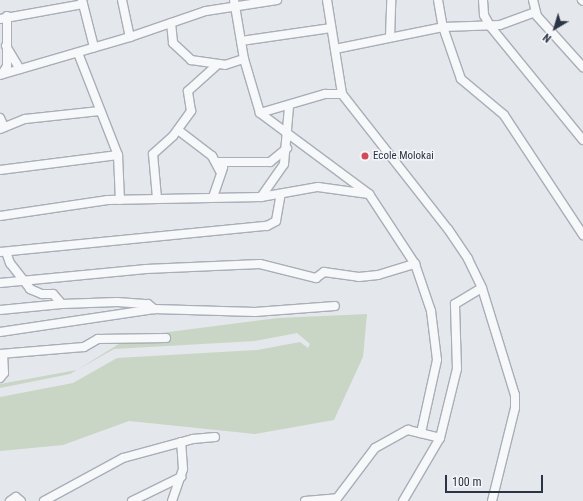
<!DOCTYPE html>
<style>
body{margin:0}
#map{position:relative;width:583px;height:501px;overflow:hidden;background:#e4e7ec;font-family:"Roboto Condensed",sans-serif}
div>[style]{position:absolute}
.green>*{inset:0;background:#c9d6c5}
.roads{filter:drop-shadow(1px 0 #a9aeb7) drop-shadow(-1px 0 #a9aeb7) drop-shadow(0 1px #a9aeb7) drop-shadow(0 -1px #a9aeb7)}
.minor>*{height:8px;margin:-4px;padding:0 4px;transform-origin:4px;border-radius:4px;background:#f7f8fa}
.dots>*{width:11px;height:11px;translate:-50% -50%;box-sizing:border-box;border:2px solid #f4f6f9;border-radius:50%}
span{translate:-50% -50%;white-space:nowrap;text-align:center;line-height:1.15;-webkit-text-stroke:3px #f4f6f9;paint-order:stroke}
.poi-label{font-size:11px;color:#2b3445}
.left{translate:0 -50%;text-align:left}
.north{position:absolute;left:535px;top:8px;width:40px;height:40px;-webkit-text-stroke:3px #f4f6f9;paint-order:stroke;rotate:218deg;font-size:11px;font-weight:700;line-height:16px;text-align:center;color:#2b3445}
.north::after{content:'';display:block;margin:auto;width:14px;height:18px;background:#2b3445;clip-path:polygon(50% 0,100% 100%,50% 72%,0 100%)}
.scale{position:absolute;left:445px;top:475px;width:98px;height:18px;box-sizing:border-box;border:2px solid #2b3445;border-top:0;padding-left:5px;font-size:12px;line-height:14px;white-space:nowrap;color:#2b3445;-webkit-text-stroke:3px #f4f6f9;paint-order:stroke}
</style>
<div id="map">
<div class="green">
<i style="clip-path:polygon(367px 314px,363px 357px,334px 420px,255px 434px,129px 421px,63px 445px,0 451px,0 397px,73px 383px,117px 358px,257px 350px,300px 342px,308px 348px,310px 344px,297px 333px,255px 341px,114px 349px,70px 374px,0 388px,0 384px,77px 370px,130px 337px,278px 318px)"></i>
</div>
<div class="roads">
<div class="minor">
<i style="left:82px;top:0;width:49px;rotate:75.7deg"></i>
<i style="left:122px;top:0;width:38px;rotate:78deg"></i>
<i style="left:234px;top:0;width:60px;rotate:80.4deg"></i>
<i style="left:244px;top:59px;width:56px;rotate:73.5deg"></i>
<i style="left:260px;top:113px;width:136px;rotate:36.6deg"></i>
<i style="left:369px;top:194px;width:84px;rotate:56.7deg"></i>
<i style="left:415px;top:264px;width:50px;rotate:71.2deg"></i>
<i style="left:431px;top:311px;width:49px;rotate:83deg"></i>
<i style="left:437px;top:360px;width:75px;rotate:102.4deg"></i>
<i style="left:327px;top:0;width:95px;rotate:80.9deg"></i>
<i style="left:342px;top:94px;width:172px;rotate:51.9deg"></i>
<i style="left:448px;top:229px;width:36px;rotate:56deg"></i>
<i style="left:468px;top:259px;width:32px;rotate:64deg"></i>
<i style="left:482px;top:288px;width:112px;rotate:72.9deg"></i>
<i style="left:515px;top:395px;width:13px;rotate:90deg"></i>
<i style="left:515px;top:408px;width:96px;rotate:103.9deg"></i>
<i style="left:438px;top:0;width:27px;rotate:80deg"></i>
<i style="left:443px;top:27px;width:55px;rotate:70.9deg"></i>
<i style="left:461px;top:79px;width:56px;rotate:39.9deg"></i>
<i style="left:504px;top:115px;width:144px;rotate:56.6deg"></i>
<i style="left:483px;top:0;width:15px;rotate:86deg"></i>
<i style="left:484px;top:15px;width:13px;rotate:61deg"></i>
<i style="left:490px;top:26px;width:147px;rotate:50.8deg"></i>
<i style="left:533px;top:0;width:16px;rotate:76deg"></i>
<i style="left:537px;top:16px;width:69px;rotate:48deg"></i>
<i style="left:582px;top:0;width:1px;rotate:45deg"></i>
<i style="left:0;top:19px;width:84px;rotate:-10.2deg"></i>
<i style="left:171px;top:23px;width:20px;rotate:84deg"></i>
<i style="left:173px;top:43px;width:25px;rotate:43deg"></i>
<i style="left:191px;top:60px;width:34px;rotate:8deg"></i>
<i style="left:225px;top:65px;width:20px;rotate:-18deg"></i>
<i style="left:390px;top:37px;width:37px;rotate:-88deg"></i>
<i style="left:241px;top:41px;width:91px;rotate:-8.2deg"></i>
<i style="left:6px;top:46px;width:27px;rotate:59deg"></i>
<i style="left:335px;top:49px;width:110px;rotate:-11.5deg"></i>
<i style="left:443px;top:27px;width:57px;rotate:-2deg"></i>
<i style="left:500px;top:25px;width:37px;rotate:-20deg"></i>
<i style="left:78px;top:53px;width:110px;rotate:68.6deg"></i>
<i style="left:118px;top:155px;width:45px;rotate:87.5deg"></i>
<i style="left:2px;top:74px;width:9px;rotate:-58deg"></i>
<i style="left:7px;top:66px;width:50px;rotate:-90deg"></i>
<i style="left:0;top:75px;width:135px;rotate:-16.3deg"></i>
<i style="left:130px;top:37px;width:80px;rotate:-18.9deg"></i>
<i style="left:206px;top:11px;width:72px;rotate:-8.8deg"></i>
<i style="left:260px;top:113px;width:68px;rotate:-16.3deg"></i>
<i style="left:325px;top:94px;width:17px"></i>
<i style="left:0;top:118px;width:10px;rotate:66deg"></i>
<i style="left:0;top:129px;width:27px;rotate:-22deg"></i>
<i style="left:25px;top:119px;width:75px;rotate:-6.1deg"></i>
<i style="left:178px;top:130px;width:43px;rotate:37.4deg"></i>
<i style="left:212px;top:156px;width:17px;rotate:62deg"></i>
<i style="left:218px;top:162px;width:52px"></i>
<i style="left:270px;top:162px;width:22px;rotate:-39deg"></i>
<i style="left:0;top:170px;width:119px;rotate:-7.2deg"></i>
<i style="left:213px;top:197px;width:31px;rotate:-71deg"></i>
<i style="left:261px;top:197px;width:40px;rotate:-55.1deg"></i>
<i style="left:284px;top:164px;width:57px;rotate:-85deg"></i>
<i style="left:157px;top:198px;width:44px;rotate:-95.2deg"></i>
<i style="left:153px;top:154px;width:27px;rotate:-42deg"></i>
<i style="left:173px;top:136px;width:31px;rotate:-54deg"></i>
<i style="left:191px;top:111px;width:20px;rotate:-99deg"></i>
<i style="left:188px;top:91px;width:39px;rotate:-42deg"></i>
<i style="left:0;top:216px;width:109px;rotate:-8.4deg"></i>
<i style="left:108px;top:200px;width:153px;rotate:-1.1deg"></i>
<i style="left:261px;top:197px;width:58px;rotate:-10deg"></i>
<i style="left:318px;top:187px;width:51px;rotate:7.8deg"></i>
<i style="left:0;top:252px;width:268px;rotate:-5.6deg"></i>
<i style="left:267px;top:226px;width:10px;rotate:-29deg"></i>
<i style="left:276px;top:221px;width:27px;rotate:-80deg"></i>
<i style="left:6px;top:252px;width:12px;rotate:70deg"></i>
<i style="left:10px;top:263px;width:33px;rotate:52deg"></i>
<i style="left:30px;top:289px;width:13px;rotate:23deg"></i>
<i style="left:42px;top:294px;width:11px"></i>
<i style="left:53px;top:294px;width:13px;rotate:48deg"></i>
<i style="left:62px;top:304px;width:55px;rotate:-2.1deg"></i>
<i style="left:117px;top:302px;width:31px;rotate:4deg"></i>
<i style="left:148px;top:304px;width:8px;rotate:40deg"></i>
<i style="left:0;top:283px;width:147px;rotate:-5.5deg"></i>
<i style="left:146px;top:269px;width:114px;rotate:-2.5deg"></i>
<i style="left:260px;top:264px;width:58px;rotate:14deg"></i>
<i style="left:316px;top:278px;width:10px;rotate:-37deg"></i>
<i style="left:324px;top:272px;width:35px;rotate:8deg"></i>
<i style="left:359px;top:277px;width:19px;rotate:-6deg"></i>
<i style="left:378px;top:275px;width:39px;rotate:-17deg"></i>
<i style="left:0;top:310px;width:62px;rotate:-5.5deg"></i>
<i style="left:0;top:332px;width:156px;rotate:-8.5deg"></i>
<i style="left:154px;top:309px;width:101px;rotate:1.7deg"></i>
<i style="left:255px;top:312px;width:80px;rotate:-4.3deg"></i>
<i style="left:0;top:354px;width:84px;rotate:-4.8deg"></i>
<i style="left:84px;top:347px;width:16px;rotate:-30deg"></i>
<i style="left:98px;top:339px;width:68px;rotate:-0.8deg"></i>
<i style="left:0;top:378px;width:6px;rotate:-51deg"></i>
<i style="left:4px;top:373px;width:19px;rotate:-93deg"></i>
<i style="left:10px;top:501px;width:7px;rotate:-34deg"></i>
<i style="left:16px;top:497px;width:6px;rotate:39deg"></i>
<i style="left:44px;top:501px;width:90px;rotate:-28.6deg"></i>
<i style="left:123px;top:458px;width:73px;rotate:-15.2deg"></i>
<i style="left:193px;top:439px;width:22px;rotate:-5deg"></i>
<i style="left:132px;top:501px;width:55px;rotate:-26.1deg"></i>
<i style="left:172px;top:501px;width:34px;rotate:-71deg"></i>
<i style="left:183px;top:469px;width:27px;rotate:-94deg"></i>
<i style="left:305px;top:501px;width:32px;rotate:-5deg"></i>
<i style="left:335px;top:501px;width:66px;rotate:-53deg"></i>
<i style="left:375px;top:448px;width:38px;rotate:-29deg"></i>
<i style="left:408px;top:430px;width:33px;rotate:14deg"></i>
<i style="left:403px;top:501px;width:73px;rotate:-59.6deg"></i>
<i style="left:440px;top:438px;width:71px;rotate:-76.2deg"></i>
<i style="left:457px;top:369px;width:65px;rotate:-91.8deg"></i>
<i style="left:455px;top:304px;width:31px;rotate:-31deg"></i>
</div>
</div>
<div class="dots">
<i style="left:365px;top:156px;background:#d1495b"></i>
</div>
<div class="poi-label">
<span class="left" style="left:373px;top:156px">Ecole Molokai</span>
</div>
<div class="north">N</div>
<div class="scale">100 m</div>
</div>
